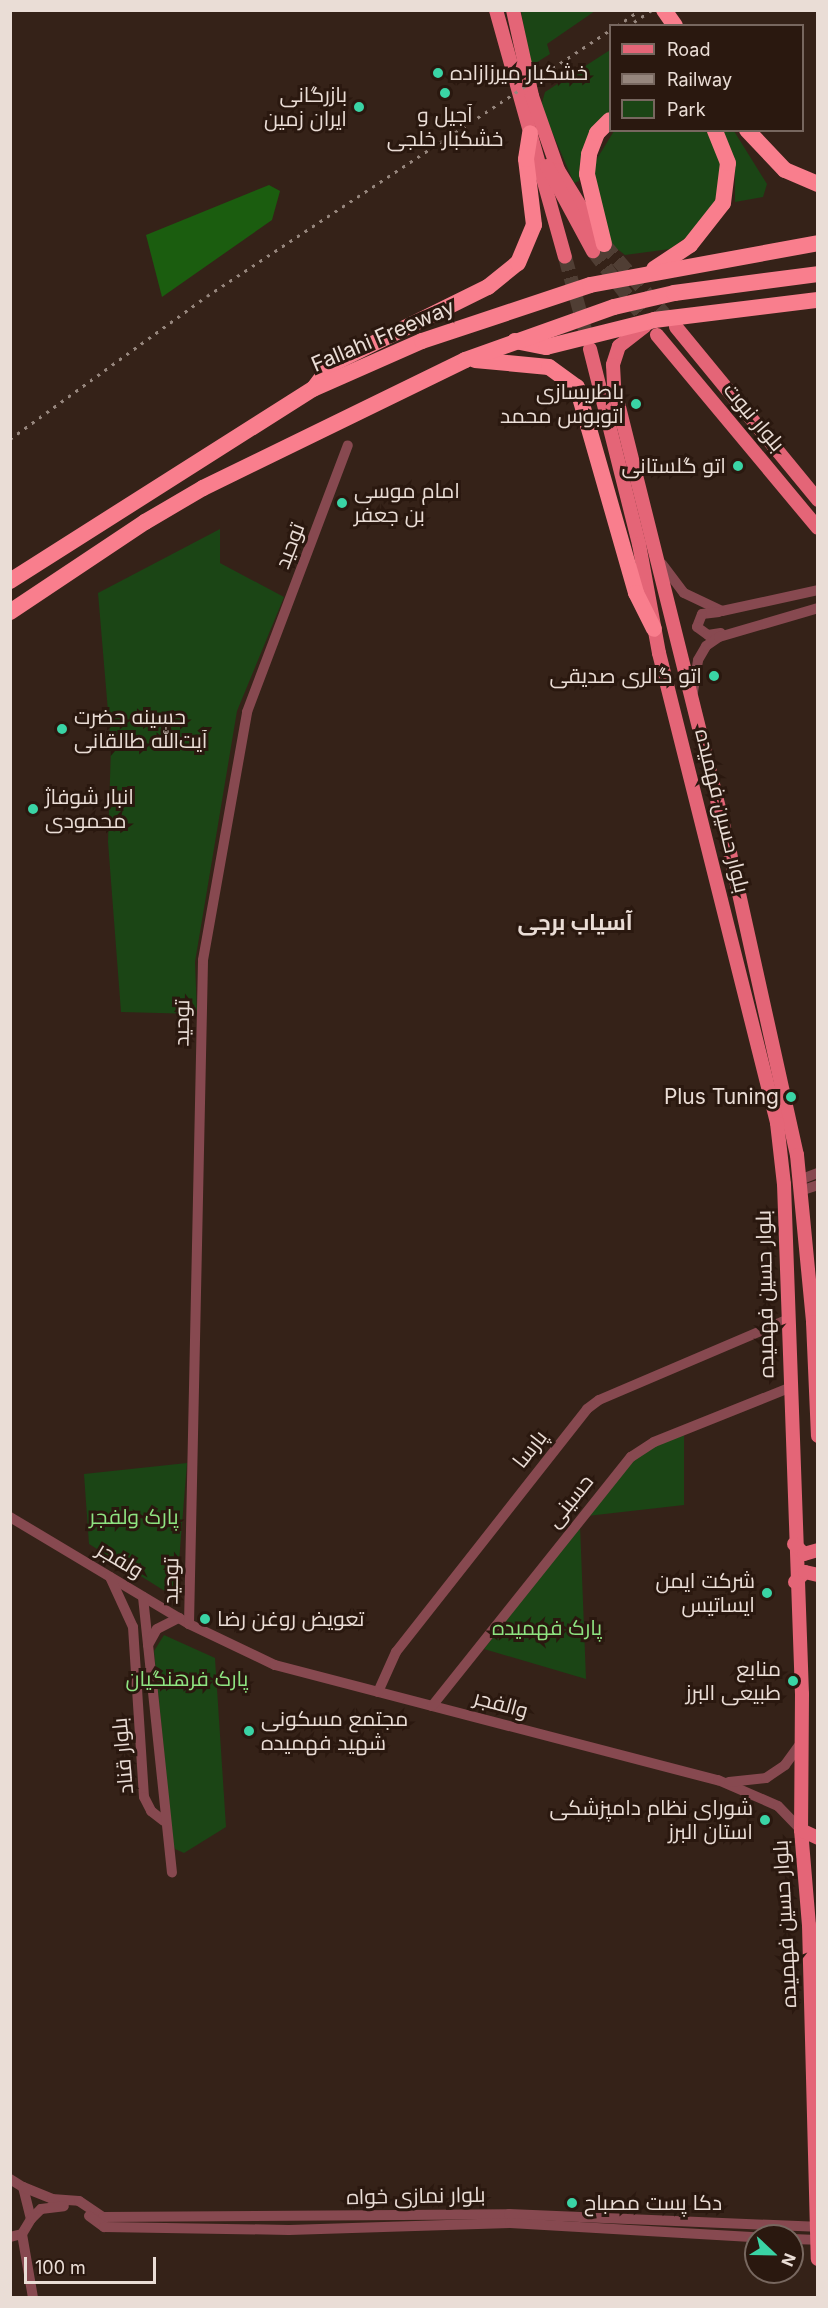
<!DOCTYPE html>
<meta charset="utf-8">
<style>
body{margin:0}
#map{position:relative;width:828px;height:2308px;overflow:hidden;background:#352218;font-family:Inter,Cairo,sans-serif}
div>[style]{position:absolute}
.green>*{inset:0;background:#1b4515}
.forest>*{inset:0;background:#1b5d0f}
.major-tunnel>*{height:14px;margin-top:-7px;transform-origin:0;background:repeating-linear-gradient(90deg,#503e34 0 14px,transparent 0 21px)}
.minor>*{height:10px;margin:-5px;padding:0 5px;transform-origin:5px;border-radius:5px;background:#874950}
.major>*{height:14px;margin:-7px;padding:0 7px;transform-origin:7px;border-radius:7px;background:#e46577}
.highway>*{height:16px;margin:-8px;padding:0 8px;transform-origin:8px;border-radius:8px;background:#f97e8d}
.rail>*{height:3px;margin-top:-1.5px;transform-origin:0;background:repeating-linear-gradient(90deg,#96867d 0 3px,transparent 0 9px)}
.dots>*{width:16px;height:16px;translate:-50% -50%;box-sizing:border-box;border:3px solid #2a180f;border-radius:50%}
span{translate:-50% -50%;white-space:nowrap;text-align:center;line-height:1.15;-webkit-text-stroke:6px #2a180f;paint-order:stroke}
.poi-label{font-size:21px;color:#eaddd6}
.left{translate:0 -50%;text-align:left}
.right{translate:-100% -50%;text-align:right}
.street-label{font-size:21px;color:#eaddd6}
.park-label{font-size:21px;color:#8ee481}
.neighbourhood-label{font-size:22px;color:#eaddd6;font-weight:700}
.frame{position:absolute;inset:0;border:12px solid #eaddd6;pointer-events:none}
.legend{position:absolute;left:609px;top:24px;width:195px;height:108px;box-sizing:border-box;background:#2a180f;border:2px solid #77675f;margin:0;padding:8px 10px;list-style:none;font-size:18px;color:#eaddd6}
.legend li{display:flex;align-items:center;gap:12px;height:30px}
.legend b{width:30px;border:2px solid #77675f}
.north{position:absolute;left:744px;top:2224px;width:60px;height:60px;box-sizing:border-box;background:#2a180f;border:2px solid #77675f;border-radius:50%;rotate:112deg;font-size:16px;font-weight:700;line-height:24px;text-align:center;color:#eaddd6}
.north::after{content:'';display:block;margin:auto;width:21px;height:27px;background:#3ad4a5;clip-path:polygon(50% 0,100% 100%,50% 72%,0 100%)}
.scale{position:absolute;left:24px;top:2257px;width:132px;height:27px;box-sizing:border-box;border:3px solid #eaddd6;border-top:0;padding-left:8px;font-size:18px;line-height:21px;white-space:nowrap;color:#eaddd6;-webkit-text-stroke:4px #2a180f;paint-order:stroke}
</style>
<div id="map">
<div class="green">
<i style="clip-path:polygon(521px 11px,595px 11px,547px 44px,550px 54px,531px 66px)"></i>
<i style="clip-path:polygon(610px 50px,610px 114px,580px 162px,579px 181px,574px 183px,541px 106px,545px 92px)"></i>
<i style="clip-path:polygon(614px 131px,706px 131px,715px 142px,723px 167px,723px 191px,704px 225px,670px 249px,625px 255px,611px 244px,590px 170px)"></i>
<i style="clip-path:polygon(720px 131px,734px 131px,767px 184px,763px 197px,735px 202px,735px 163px)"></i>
<i style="clip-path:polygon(220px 529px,220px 563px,284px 597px,237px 711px,195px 962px,197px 1014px,121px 1012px,108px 842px,111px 747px,98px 593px)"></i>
<i style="clip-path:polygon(684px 1433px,684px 1505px,587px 1516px,632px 1460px,655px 1444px)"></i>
<i style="clip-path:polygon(187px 1463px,176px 1598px,89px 1544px,84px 1474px)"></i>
<i style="clip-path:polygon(580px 1525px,586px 1679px,484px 1649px)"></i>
<i style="clip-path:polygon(164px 1635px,215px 1658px,226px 1827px,184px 1853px,175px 1849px,173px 1843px,154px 1651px)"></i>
</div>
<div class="forest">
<i style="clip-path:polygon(269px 185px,280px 191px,272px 220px,162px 297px,146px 235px)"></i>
</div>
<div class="major-tunnel">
<i style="left:604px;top:244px;width:104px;rotate:49.3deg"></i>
<i style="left:593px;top:251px;width:106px;rotate:52.7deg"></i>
<i style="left:565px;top:257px;width:91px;rotate:74.7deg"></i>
</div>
<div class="minor">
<i style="left:662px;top:564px;width:36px;rotate:53deg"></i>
<i style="left:684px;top:593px;width:42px;rotate:25.3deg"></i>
<i style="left:722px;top:611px;width:98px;rotate:-12.3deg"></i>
<i style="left:719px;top:612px;width:17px;rotate:173deg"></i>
<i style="left:702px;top:614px;width:14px;rotate:111deg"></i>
<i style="left:697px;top:627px;width:14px;rotate:36deg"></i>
<i style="left:708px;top:635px;width:13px;rotate:-9deg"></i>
<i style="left:693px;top:692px;width:32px;rotate:-81deg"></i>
<i style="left:698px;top:660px;width:16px;rotate:-60deg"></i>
<i style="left:706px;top:646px;width:16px;rotate:-35deg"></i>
<i style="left:719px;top:637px;width:103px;rotate:-16.3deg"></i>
<i style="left:802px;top:1179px;width:17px;rotate:-21deg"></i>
<i style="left:803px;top:1190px;width:16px;rotate:-18deg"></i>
<i style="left:10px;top:1517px;width:209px;rotate:30.9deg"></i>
<i style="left:189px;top:1624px;width:95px;rotate:25.5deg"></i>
<i style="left:275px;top:1665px;width:458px;rotate:14.6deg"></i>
<i style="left:718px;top:1780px;width:65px;rotate:23.4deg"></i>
<i style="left:778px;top:1806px;width:33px;rotate:46deg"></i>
<i style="left:110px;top:1577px;width:55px;rotate:65.3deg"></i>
<i style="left:133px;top:1627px;width:170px;rotate:86.3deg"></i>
<i style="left:144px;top:1797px;width:16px;rotate:63deg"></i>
<i style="left:151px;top:1811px;width:16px;rotate:38deg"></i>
<i style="left:143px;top:1597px;width:277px;rotate:84deg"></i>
<i style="left:189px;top:1624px;width:664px;rotate:-88.79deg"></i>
<i style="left:203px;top:960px;width:252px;rotate:-79.9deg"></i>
<i style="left:247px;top:712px;width:285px;rotate:-69.3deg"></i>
<i style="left:148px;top:1645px;width:18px;rotate:-61deg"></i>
<i style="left:157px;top:1629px;width:25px;rotate:-27deg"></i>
<i style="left:378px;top:1692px;width:44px;rotate:-65.8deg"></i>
<i style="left:396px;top:1652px;width:309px;rotate:-51.8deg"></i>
<i style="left:587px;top:1409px;width:15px;rotate:-37deg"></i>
<i style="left:599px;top:1400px;width:204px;rotate:-23.1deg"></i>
<i style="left:432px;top:1706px;width:319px;rotate:-51.4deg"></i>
<i style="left:631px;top:1457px;width:27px;rotate:-33deg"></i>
<i style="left:654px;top:1442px;width:145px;rotate:-21.8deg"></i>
<i style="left:729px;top:1782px;width:37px;rotate:-6deg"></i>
<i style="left:766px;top:1778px;width:23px;rotate:-34deg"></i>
<i style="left:785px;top:1765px;width:29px;rotate:-54deg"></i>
<i style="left:10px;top:2179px;width:15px;rotate:32deg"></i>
<i style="left:23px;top:2187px;width:33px;rotate:76deg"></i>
<i style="left:31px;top:2219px;width:17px;rotate:121deg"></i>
<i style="left:22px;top:2234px;width:12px;rotate:166deg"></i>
<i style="left:23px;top:2187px;width:31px;rotate:22deg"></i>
<i style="left:52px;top:2199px;width:27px;rotate:4deg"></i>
<i style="left:79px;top:2201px;width:29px;rotate:34deg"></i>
<i style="left:103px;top:2217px;width:406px;rotate:-0.4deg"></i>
<i style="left:509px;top:2214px;width:307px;rotate:2.4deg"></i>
<i style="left:89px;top:2216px;width:19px;rotate:36deg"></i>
<i style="left:104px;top:2227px;width:185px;rotate:0.9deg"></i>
<i style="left:289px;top:2230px;width:221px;rotate:-1.8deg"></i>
<i style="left:510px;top:2223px;width:246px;rotate:3.3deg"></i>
<i style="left:31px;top:2219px;width:14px;rotate:-45deg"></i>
<i style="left:41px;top:2209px;width:23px;rotate:-7deg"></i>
<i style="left:22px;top:2234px;width:65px;rotate:80.2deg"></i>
<i style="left:792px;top:2239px;width:25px;rotate:2deg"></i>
</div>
<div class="major">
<i style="left:496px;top:10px;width:256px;rotate:74.4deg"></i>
<i style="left:513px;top:10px;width:88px;rotate:77.5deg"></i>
<i style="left:532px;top:96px;width:78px;rotate:70.6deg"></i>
<i style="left:558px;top:170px;width:76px;rotate:58.4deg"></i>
<i style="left:547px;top:166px;width:97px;rotate:61.6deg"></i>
<i style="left:645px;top:326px;width:33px;rotate:142deg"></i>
<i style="left:619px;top:346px;width:20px;rotate:108deg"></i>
<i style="left:613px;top:365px;width:22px;rotate:87deg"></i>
<i style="left:614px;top:387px;width:480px;rotate:76deg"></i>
<i style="left:730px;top:853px;width:309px;rotate:77.5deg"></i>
<i style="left:797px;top:1155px;width:168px;rotate:84.5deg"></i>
<i style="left:813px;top:1322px;width:114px;rotate:87.5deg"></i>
<i style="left:676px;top:327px;width:224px;rotate:50.6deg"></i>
<i style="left:657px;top:335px;width:251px;rotate:50.2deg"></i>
<i style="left:590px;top:349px;width:201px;rotate:75.9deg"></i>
<i style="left:639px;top:544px;width:111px;rotate:79.6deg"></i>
<i style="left:659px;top:653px;width:485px;rotate:75.9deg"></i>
<i style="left:777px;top:1123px;width:61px;rotate:83.5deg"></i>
<i style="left:784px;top:1184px;width:510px;rotate:87.98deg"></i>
<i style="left:802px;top:1694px;width:136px;rotate:90.4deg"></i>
<i style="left:801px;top:1830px;width:95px;rotate:85.2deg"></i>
<i style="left:809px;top:1925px;width:334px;rotate:88.5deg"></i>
<i style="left:794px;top:1544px;width:14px;rotate:45deg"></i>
<i style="left:804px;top:1554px;width:15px;rotate:-16deg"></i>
<i style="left:795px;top:1582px;width:14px;rotate:-45deg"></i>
<i style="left:805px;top:1572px;width:13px;rotate:13deg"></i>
<i style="left:801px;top:1830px;width:19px;rotate:25deg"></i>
</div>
<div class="highway">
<i style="left:664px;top:10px;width:19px;rotate:55deg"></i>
<i style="left:747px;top:130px;width:55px;rotate:46.5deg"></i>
<i style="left:785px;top:170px;width:36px;rotate:23deg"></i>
<i style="left:604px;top:244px;width:72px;rotate:-103.7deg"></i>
<i style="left:587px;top:174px;width:20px;rotate:-84deg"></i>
<i style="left:589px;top:154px;width:22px;rotate:-69deg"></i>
<i style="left:597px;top:133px;width:18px;rotate:-45deg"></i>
<i style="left:654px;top:269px;width:43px;rotate:-33.7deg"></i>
<i style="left:690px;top:245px;width:53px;rotate:-51.8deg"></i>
<i style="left:723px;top:203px;width:40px;rotate:-82.9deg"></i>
<i style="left:728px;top:163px;width:35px;rotate:-112deg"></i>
<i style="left:515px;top:341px;width:32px;rotate:11deg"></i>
<i style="left:546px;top:347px;width:111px;rotate:-14deg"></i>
<i style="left:654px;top:320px;width:165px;rotate:-7deg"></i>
<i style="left:475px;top:360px;width:74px;rotate:5.4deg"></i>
<i style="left:549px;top:367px;width:34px;rotate:36deg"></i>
<i style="left:577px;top:387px;width:214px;rotate:74deg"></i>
<i style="left:636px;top:593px;width:40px;rotate:63.4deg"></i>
<i style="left:314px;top:388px;width:30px;rotate:-53deg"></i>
<i style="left:332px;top:364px;width:174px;rotate:-26.3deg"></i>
<i style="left:488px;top:287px;width:38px;rotate:-39deg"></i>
<i style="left:518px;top:263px;width:41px;rotate:-67.2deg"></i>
<i style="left:534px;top:225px;width:66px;rotate:-96.9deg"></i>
<i style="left:526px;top:159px;width:26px;rotate:-81deg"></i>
<i style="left:10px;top:581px;width:359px;rotate:-32.4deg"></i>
<i style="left:313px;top:389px;width:119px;rotate:-23.8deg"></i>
<i style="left:422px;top:341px;width:177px;rotate:-18.4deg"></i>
<i style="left:590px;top:285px;width:232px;rotate:-10.4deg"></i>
<i style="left:10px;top:612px;width:162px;rotate:-33.7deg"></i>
<i style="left:145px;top:522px;width:67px;rotate:-30.4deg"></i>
<i style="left:203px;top:488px;width:292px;rotate:-26deg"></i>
<i style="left:465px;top:360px;width:158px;rotate:-19.6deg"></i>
<i style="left:614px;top:307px;width:62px;rotate:-13.1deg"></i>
<i style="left:674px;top:293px;width:145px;rotate:-7.5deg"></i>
</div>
<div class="rail">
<i style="left:634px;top:22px;width:22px;rotate:-34deg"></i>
<i style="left:617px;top:26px;width:28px;rotate:-35deg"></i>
<i style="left:10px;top:439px;width:243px;rotate:-36deg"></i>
<i style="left:207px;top:296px;width:483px;rotate:-33.4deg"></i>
</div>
<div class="dots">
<i style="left:438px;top:73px;background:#3ad4a5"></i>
<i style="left:445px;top:93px;background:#3ad4a5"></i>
<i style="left:359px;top:107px;background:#3ad4a5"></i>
<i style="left:636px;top:404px;background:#3ad4a5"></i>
<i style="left:738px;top:466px;background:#3ad4a5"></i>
<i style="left:342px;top:503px;background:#3ad4a5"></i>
<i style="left:714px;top:676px;background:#3ad4a5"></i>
<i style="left:62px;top:729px;background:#3ad4a5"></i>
<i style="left:33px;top:809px;background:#3ad4a5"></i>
<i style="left:791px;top:1097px;background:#3ad4a5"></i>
<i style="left:767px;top:1593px;background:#3ad4a5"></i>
<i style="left:205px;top:1619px;background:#3ad4a5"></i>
<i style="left:793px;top:1681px;background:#3ad4a5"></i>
<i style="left:249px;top:1731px;background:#3ad4a5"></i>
<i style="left:765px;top:1820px;background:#3ad4a5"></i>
<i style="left:572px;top:2203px;background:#3ad4a5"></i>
</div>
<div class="poi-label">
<span class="left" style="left:450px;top:73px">خشکبار میرزازاده</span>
<span class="right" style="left:347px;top:107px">بازرگانی<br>ایران زمین</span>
<span style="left:445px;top:127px">آجیل و<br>خشکبار خلجی</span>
<span class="right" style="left:624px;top:404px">باطریسازی<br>اتوبوس محمد</span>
<span class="right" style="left:726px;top:466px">اتو گلستانی</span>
<span class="left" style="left:354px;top:503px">امام موسی<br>بن جعفر</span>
<span class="right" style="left:702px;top:676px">اتو گالری صدیقی</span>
<span class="left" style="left:74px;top:729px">حسینه حضرت<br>آیت‌الله طالقانی</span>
<span class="left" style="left:45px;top:809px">انبار شوفاژ<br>محمودی</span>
<span class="right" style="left:779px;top:1097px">Plus Tuning</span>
<span class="right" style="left:755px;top:1593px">شرکت ایمن<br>ایساتیس</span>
<span class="left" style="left:217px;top:1619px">تعویض روغن رضا</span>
<span class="right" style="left:781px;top:1681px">منابع<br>طبیعی البرز</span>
<span class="left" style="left:261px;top:1731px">مجتمع مسکونی<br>شهید فهمیده</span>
<span class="right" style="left:753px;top:1820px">شورای نظام دامپزشکی<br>استان البرز</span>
<span class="left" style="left:584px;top:2203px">دکا پست مصباح</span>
</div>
<div class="street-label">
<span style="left:383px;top:336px;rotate:-23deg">Fallahi Freeway</span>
<span style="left:754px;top:417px;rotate:50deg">بلوار نبوت</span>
<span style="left:290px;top:546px;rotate:-69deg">توحید</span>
<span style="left:722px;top:811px;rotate:76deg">بلوار حسین فهمیده</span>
<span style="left:182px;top:1023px;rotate:-89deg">توحید</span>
<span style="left:765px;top:1294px;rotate:-91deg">بلوار حسین فهمیده</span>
<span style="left:530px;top:1449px;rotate:-52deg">پارسا</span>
<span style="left:570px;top:1501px;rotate:-51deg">حسینی</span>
<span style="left:120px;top:1560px;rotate:31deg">ولفجر</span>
<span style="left:171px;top:1581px;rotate:-89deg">توحید</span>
<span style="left:501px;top:1704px;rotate:15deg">والفجر</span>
<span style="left:123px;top:1756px;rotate:-95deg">بلوار قناد</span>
<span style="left:785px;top:1924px;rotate:-93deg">بلوار حسین فهمیده</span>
<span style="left:416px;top:2196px;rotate:-1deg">بلوار نمازی خواه</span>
</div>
<div class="park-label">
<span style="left:134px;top:1517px">پارک ولفجر</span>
<span style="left:547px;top:1628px">پارک فهمیده</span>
<span style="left:187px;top:1679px">پارک فرهنگیان</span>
</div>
<div class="neighbourhood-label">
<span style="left:575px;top:923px">آسیاب برجی</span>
</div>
<div class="frame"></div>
<ul class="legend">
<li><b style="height:8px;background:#e46577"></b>Road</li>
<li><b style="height:8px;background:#96867d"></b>Railway</li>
<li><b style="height:16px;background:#1b4515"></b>Park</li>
</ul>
<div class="north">N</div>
<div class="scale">100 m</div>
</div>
